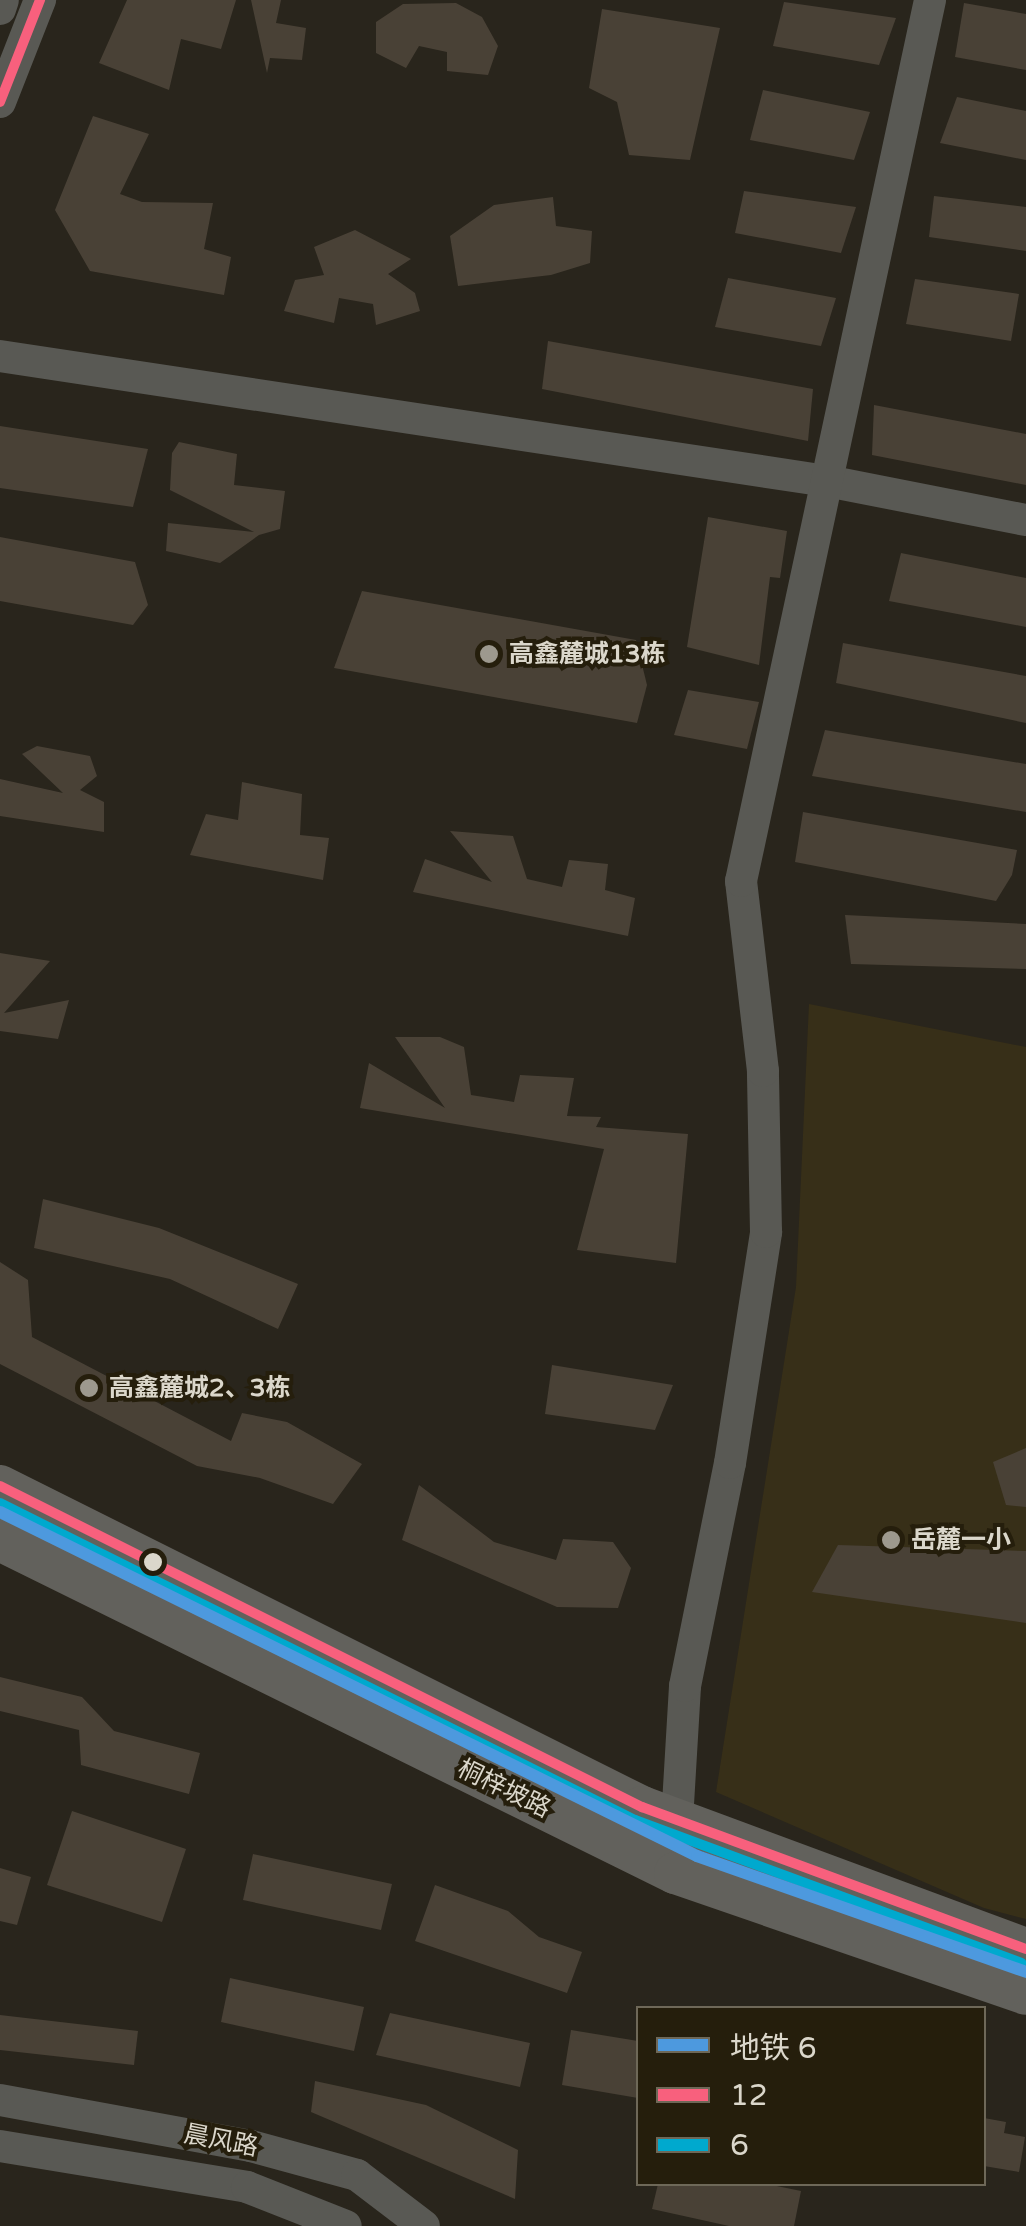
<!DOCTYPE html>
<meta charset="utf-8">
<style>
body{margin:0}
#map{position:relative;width:1026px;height:2226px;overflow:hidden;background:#29251c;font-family:"Varela Round","Noto Sans SC",sans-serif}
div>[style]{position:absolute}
.built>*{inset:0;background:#372f18}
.building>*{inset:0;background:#494136}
.minor>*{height:32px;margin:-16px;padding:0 16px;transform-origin:16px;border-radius:16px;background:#595954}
.major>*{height:42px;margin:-21px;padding:0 21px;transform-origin:21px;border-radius:21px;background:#62615c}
.bus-1>*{height:10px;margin:-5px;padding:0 5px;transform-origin:5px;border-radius:5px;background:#f8607d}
.bus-2>*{height:10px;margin:-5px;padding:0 5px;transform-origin:5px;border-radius:5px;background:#00a9ce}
.metro-1>*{height:12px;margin:-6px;padding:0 6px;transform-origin:6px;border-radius:6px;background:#4d99de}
.dots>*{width:28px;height:28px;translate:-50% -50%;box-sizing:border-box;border:5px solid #251e0c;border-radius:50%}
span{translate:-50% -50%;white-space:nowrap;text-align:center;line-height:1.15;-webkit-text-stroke:8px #251e0c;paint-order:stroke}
.poi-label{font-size:25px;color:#dbd7cb;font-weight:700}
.left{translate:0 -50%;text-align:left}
.street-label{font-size:25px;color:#dbd7cb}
.legend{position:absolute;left:636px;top:2006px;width:350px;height:180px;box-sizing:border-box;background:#251e0c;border:2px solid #6e6858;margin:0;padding:12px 18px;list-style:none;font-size:30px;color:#dbd7cb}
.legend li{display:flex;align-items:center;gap:20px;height:50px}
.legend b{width:50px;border:2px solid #6e6858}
</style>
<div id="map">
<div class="built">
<i style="clip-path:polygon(809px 1004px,1026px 1047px,1026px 1919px,984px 1908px,716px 1792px,796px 1287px)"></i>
</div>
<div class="building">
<i style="clip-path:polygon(127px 0,236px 0,221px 49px,181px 39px,169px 90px,99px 63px)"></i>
<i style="clip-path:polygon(251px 0,281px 0,276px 23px,306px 28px,302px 60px,270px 58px,267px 73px)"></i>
<i style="clip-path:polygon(784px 2px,896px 18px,879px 65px,773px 46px)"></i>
<i style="clip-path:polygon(456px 3px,482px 17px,498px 46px,488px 75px,447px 71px,447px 52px,419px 46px,406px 68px,376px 53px,376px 22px,403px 4px)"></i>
<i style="clip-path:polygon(964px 3px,1026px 14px,1026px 70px,955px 57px)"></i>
<i style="clip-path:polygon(602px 9px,720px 28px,690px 160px,629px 155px,617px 102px,589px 88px)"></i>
<i style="clip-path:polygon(763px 90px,870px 112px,854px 160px,750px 140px)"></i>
<i style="clip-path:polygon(957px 97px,1026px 111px,1026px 160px,940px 143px)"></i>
<i style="clip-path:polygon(93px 116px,149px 134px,120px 194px,142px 202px,213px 203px,204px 249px,231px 257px,224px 295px,90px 271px,55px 210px)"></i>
<i style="clip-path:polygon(744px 191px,856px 207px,841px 253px,735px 233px)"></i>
<i style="clip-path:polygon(934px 196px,1026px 207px,1026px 251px,929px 237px)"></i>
<i style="clip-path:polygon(553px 197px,556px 226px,592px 231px,590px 263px,551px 275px,458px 286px,450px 236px,494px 205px)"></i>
<i style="clip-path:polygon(355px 230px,411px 259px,388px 274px,415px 293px,420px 311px,376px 325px,373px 304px,339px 298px,334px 323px,284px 311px,295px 280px,324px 275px,314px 247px)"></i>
<i style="clip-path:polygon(728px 278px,836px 298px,821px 346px,715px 327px)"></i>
<i style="clip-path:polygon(915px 279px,1019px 294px,1011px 341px,906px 324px)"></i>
<i style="clip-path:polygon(548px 341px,813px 389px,808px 441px,542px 389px)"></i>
<i style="clip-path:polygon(874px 405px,1026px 434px,1026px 485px,872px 455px)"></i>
<i style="clip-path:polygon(0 426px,148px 449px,133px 507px,0 488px)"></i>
<i style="clip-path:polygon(179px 442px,237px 454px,234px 485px,285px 491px,280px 529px,259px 535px,220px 563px,166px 551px,168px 523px,254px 532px,170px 490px,172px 453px)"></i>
<i style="clip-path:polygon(708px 517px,787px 531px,780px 578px,770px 577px,759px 665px,687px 647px)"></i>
<i style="clip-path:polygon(0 537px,135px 562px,148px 605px,133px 625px,0 601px)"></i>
<i style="clip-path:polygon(901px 553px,1026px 578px,1026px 627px,889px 601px)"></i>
<i style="clip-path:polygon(362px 591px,636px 640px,647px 685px,637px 723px,334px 668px)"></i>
<i style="clip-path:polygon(843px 643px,1026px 676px,1026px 723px,836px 683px)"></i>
<i style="clip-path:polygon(688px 690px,759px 702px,747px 749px,674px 735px)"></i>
<i style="clip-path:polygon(825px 730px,1026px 764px,1026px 812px,812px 776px)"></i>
<i style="clip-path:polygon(37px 746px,90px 756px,97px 776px,80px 790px,104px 802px,104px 832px,0 816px,0 779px,63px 793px,22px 754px)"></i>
<i style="clip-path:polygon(242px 782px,302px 794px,300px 835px,329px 838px,323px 880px,190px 855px,206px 814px,238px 820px)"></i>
<i style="clip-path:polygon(803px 812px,1017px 850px,1012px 875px,996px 901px,795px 862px)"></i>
<i style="clip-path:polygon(450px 831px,513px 836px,527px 879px,562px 887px,569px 860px,608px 864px,605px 890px,635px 898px,628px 936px,413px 892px,425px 859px,492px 882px)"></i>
<i style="clip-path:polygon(845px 915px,1026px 924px,1026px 969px,851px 964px)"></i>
<i style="clip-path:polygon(0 953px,50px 961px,4px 1013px,69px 1000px,58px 1039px,0 1031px)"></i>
<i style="clip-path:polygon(395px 1037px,440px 1037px,464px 1047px,471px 1095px,514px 1102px,520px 1075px,574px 1078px,567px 1116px,601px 1117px,596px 1127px,688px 1134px,676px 1263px,577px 1250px,604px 1149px,360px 1108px,369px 1063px,445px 1108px)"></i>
<i style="clip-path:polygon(43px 1199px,159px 1228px,298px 1284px,278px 1329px,170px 1279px,34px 1248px)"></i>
<i style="clip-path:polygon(0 1262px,28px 1280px,32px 1337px,231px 1441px,242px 1413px,287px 1422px,362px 1464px,333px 1504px,260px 1478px,197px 1466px,0 1364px)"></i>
<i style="clip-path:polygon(552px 1365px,673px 1385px,655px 1430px,545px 1414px)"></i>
<i style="clip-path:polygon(1026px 1448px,1026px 1507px,1006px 1505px,993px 1462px)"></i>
<i style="clip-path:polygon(419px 1485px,494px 1542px,556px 1560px,563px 1539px,613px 1542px,631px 1568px,618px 1608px,557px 1607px,402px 1540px)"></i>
<i style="clip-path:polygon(838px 1545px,1026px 1551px,1026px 1623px,812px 1592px)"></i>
<i style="clip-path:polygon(0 1677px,82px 1697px,114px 1731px,200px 1753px,189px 1794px,81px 1765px,79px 1730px,0 1711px)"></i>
<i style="clip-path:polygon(72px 1811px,186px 1849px,162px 1922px,47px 1885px)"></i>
<i style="clip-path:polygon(253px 1854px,392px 1884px,381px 1930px,243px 1900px)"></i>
<i style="clip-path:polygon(0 1868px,31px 1877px,17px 1925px,0 1921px)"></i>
<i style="clip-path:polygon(435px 1885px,508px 1911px,539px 1937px,582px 1952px,567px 1993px,415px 1941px)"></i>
<i style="clip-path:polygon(230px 1978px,364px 2007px,354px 2051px,221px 2022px)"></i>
<i style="clip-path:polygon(390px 2013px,530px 2043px,520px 2087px,376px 2055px)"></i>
<i style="clip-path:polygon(0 2015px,138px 2031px,134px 2065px,0 2050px)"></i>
<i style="clip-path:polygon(571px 2030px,638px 2041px,638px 2098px,562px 2085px)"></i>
<i style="clip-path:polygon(315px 2081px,426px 2105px,518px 2150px,515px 2199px,311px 2112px)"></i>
<i style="clip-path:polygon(984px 2118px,1006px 2122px,1004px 2133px,1025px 2137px,1019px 2172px,984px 2166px)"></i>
<i style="clip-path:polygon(658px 2184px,767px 2184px,801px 2191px,794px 2226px,729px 2226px,652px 2209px)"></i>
</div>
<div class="minor">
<i style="left:0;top:9px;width:9px;rotate:-72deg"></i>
<i style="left:0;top:102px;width:110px;rotate:-68.6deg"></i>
<i style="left:0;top:356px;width:836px;rotate:8.6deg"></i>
<i style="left:827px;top:481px;width:203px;rotate:11.1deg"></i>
<i style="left:677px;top:1821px;width:135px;rotate:-86.6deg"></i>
<i style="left:685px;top:1686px;width:227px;rotate:-78.6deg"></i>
<i style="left:730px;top:1463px;width:234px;rotate:-81.1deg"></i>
<i style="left:766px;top:1232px;width:161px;rotate:-91.1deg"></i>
<i style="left:763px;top:1071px;width:191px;rotate:-96.6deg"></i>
<i style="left:741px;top:881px;width:901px;rotate:-77.89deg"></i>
<i style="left:0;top:2100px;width:255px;rotate:10.4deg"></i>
<i style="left:251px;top:2146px;width:110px;rotate:15.3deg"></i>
<i style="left:357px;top:2175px;width:84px;rotate:37.3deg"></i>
<i style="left:0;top:2146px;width:250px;rotate:9.4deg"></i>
<i style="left:247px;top:2187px;width:106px;rotate:21.5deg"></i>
</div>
<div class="major">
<i style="left:0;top:1486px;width:718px;rotate:26.57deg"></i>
<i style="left:642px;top:1807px;width:409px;rotate:20.3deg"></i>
<i style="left:0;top:1540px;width:753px;rotate:26.26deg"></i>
<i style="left:675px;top:1873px;width:371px;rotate:19deg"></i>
</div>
<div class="bus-1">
<i style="left:0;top:102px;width:110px;rotate:-68.6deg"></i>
<i style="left:0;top:1486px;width:718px;rotate:26.57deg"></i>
<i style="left:642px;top:1807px;width:409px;rotate:20.3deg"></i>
</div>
<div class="bus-2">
<i style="left:0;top:1503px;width:710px;rotate:26.53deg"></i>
<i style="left:635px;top:1820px;width:412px;rotate:20.3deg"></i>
</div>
<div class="metro-1">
<i style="left:0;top:1512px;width:777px;rotate:26.27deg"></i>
<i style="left:697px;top:1856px;width:349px;rotate:19.4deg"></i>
</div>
<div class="dots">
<i style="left:489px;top:654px;background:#9d998e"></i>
<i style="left:89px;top:1388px;background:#9d998e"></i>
<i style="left:891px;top:1540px;background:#9d998e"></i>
<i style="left:153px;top:1562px;background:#dbd7cb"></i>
</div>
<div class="poi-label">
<span class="left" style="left:509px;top:654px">高鑫麓城13栋</span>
<span class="left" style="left:109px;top:1388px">高鑫麓城2、3栋</span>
<span class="left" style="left:911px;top:1540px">岳麓一小</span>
</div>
<div class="street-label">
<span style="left:504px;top:1789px;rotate:26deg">桐梓坡路</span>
<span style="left:221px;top:2141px;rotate:11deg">晨风路</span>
</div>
<ul class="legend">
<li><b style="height:12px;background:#4d99de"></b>地铁 6</li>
<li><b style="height:12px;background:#f8607d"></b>12</li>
<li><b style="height:12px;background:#00a9ce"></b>6</li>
</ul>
</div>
